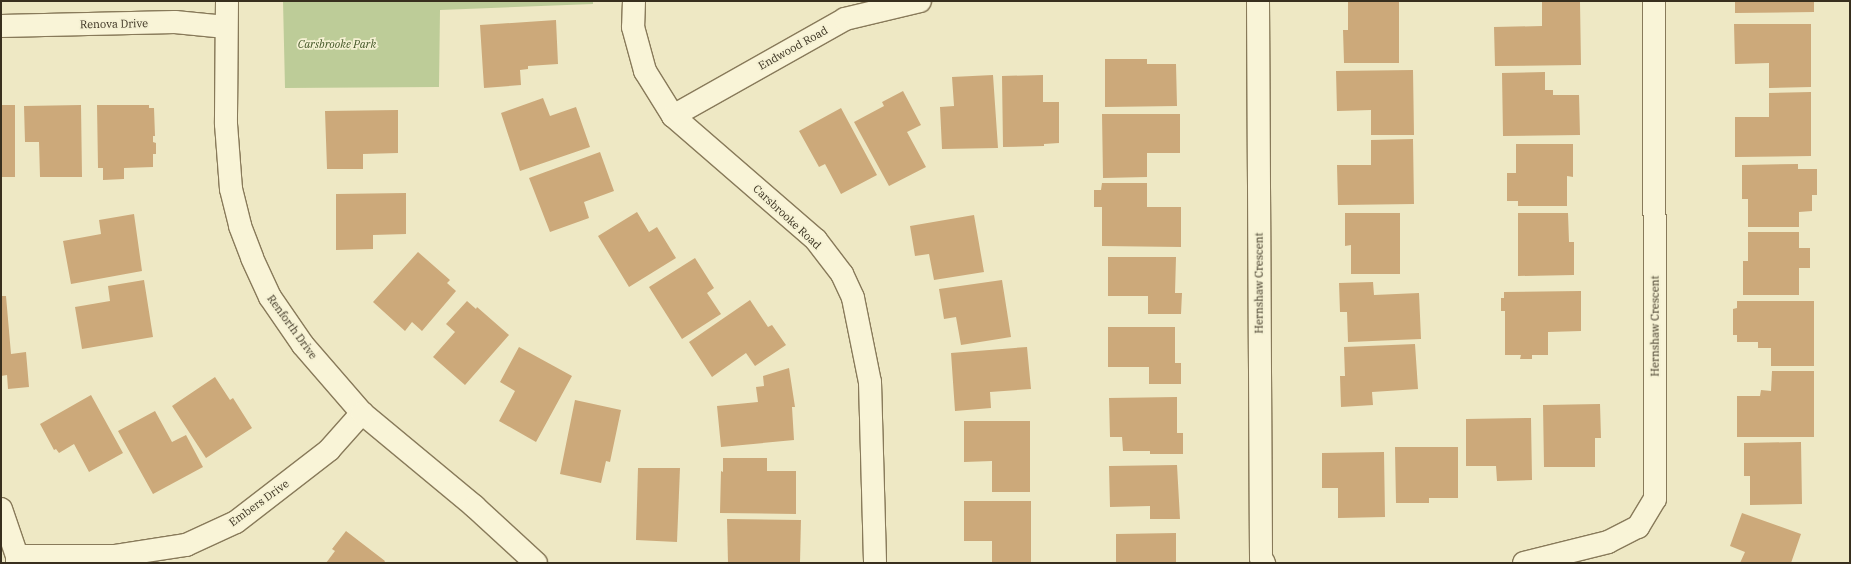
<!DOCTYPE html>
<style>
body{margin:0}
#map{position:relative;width:1851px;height:564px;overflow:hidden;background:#eee8c4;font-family:"IBM Plex Serif",serif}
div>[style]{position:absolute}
.green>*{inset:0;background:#bdcc98}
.building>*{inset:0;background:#cca97a}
.roads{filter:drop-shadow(1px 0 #887a5a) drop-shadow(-1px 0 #887a5a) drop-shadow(0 1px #887a5a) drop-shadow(0 -1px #887a5a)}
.minor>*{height:22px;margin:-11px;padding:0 11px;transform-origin:11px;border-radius:11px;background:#f9f4d7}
.tertiary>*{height:22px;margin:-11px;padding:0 11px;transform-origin:11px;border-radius:11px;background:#f9f4d7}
span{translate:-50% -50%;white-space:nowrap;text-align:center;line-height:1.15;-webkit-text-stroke:3.5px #f5f1d3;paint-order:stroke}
.street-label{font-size:11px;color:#382f1e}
.park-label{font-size:11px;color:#415525;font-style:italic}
.frame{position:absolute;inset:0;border:2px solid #382f1e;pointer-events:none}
</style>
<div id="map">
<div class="green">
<i style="clip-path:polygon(283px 1px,593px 1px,593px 4px,440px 10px,439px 87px,285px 88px)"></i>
</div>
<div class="building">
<i style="clip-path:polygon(1348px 1px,1399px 1px,1399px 63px,1344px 63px,1343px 30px,1348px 30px)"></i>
<i style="clip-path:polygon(1735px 1px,1814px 1px,1814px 12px,1735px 13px)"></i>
<i style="clip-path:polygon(1542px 2px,1580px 2px,1581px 65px,1495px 66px,1494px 27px,1542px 26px)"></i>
<i style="clip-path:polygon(556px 20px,558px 64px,528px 66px,528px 69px,520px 70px,521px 85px,484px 88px,480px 25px)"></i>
<i style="clip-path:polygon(1734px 24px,1811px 24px,1811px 87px,1769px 88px,1769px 63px,1735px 64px)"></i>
<i style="clip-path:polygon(1105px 59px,1147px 59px,1147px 64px,1176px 64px,1177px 106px,1105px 107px)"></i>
<i style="clip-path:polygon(1413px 70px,1414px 135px,1371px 135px,1371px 110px,1337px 111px,1336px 71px)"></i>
<i style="clip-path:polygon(1545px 72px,1545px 90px,1553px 90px,1553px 95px,1579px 95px,1580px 135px,1503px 136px,1502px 73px)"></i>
<i style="clip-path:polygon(993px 75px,998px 148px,942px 149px,940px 107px,954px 106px,952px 77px)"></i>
<i style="clip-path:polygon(1043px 75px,1043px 102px,1059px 102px,1059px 143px,1044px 144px,1044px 146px,1003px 147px,1002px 76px)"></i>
<i style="clip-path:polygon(903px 91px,921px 125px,907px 132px,926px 167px,889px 186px,854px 122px,884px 106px,882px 102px)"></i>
<i style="clip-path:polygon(1811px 92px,1811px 156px,1735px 157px,1735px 117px,1769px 117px,1769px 93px)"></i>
<i style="clip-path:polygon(543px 98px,550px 116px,576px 107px,590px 147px,520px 171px,501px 113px)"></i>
<i style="clip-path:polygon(1px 105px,15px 105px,15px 177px,1px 177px)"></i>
<i style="clip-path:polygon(81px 105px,82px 177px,40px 177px,39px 142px,25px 142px,24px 106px)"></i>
<i style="clip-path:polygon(97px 105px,149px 105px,149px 108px,154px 108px,155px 136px,153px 136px,153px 142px,156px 143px,156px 154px,153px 154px,153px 167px,124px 168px,124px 179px,103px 180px,103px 168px,98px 168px)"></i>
<i style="clip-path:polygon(841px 108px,877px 175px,841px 194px,825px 164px,819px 167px,799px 131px)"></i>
<i style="clip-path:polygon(398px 110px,398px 153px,363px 154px,363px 169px,327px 169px,325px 111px)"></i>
<i style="clip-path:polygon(1102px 114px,1180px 114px,1180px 153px,1147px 153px,1147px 177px,1103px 178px)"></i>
<i style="clip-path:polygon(1413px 139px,1414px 204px,1338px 205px,1337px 165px,1371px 165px,1371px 140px)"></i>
<i style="clip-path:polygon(1516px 144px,1573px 144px,1573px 177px,1567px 176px,1567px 206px,1518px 206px,1518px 201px,1507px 201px,1507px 173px,1516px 173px)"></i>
<i style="clip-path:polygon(600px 152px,614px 191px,584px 202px,589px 218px,550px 232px,529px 178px)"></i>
<i style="clip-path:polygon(1798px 164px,1798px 169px,1817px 169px,1817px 195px,1812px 195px,1812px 211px,1799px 212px,1799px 227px,1748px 227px,1748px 199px,1742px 199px,1742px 165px)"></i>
<i style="clip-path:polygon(1102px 183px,1147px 183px,1147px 207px,1181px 207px,1181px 247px,1102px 246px,1102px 207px,1094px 207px,1094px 190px,1101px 190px)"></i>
<i style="clip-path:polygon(406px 193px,406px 234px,373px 235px,373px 249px,336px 250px,336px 194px)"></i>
<i style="clip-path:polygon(637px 212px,649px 232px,657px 227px,676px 258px,629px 287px,598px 236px)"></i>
<i style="clip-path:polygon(1345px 213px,1400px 213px,1400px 274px,1351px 274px,1351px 245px,1345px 246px)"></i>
<i style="clip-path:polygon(1518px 213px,1568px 213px,1569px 242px,1574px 242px,1574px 275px,1518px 276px)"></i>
<i style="clip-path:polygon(134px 214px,142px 271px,71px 284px,63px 241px,101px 234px,99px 220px)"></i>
<i style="clip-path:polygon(974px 215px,984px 272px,934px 280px,929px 254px,915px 256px,910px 226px)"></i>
<i style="clip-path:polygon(1748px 232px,1799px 232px,1799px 248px,1810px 248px,1810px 268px,1799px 268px,1799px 295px,1743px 295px,1743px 261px,1748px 261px)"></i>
<i style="clip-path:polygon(418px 252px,450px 280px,447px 283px,456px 291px,422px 331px,412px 322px,405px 331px,373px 302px)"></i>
<i style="clip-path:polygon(1108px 257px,1176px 257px,1175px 293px,1182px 293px,1181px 314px,1148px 314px,1148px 296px,1108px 296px)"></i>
<i style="clip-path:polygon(695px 258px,714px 288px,707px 293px,721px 314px,682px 339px,649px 287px)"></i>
<i style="clip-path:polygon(144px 280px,153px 337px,82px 349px,75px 307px,110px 301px,108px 286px)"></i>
<i style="clip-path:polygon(1002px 280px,1011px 337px,961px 345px,956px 317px,944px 319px,939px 289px)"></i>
<i style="clip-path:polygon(1373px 282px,1374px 295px,1419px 293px,1421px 339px,1348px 342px,1347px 312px,1340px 312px,1339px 283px)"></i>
<i style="clip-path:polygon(1581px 291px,1581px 331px,1548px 332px,1548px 355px,1532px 355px,1532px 359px,1520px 359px,1521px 355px,1505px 355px,1505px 311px,1501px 311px,1501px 298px,1504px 298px,1504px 292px)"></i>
<i style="clip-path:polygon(1px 296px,6px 296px,11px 354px,26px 352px,29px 387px,8px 389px,7px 375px,1px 376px)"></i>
<i style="clip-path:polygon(750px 300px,768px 327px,772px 325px,786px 345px,755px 366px,746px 353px,712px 377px,689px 342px)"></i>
<i style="clip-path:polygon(467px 301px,476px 309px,477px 307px,509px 335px,465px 385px,433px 357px,455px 332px,446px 324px)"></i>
<i style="clip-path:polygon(1737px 301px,1814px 301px,1814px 366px,1771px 366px,1771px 348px,1758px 348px,1758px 342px,1737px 342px,1737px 335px,1733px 335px,1733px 309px,1737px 308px)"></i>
<i style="clip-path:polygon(1108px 327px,1175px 327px,1175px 363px,1181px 363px,1181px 384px,1149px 384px,1149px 367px,1108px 367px)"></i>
<i style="clip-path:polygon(1415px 344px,1418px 389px,1372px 392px,1373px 405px,1341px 407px,1340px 376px,1345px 376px,1344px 347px)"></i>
<i style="clip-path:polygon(519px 347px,572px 376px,536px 442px,499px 421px,515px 391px,500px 382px)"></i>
<i style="clip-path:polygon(1027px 347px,1031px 389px,990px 392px,991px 408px,955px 411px,951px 353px)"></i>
<i style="clip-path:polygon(789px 368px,795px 407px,792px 407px,794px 440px,721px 447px,717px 406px,758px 402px,756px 387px,764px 386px,763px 376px)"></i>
<i style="clip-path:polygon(1772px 371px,1814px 371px,1814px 437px,1737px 437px,1737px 396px,1760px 396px,1761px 390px,1771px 391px)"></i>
<i style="clip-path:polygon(215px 377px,230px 400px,233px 398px,252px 428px,206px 458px,172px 406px)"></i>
<i style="clip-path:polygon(91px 395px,123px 453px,89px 472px,74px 444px,59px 453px,56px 449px,54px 450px,40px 424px)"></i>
<i style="clip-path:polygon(1177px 397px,1177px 433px,1183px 433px,1183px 454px,1150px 454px,1150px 451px,1123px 451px,1122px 437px,1110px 437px,1109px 398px)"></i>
<i style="clip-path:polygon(575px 400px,621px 410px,610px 462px,606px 461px,601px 483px,560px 474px)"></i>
<i style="clip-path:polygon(1600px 404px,1601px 438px,1595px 438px,1595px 467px,1544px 467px,1543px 405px)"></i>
<i style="clip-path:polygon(155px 411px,172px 442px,186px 435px,203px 467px,153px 494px,118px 431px)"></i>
<i style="clip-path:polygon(1531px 418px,1532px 480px,1497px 481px,1496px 466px,1466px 466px,1466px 419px)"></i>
<i style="clip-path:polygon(964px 421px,1030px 421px,1030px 492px,992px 492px,992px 461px,964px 462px)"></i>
<i style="clip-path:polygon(1801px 442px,1802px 504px,1750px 505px,1750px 476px,1744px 476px,1744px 443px)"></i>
<i style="clip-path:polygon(1395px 447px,1458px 447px,1458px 498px,1429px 498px,1429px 503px,1396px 503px)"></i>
<i style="clip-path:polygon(1384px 452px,1385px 517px,1338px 518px,1338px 488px,1322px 488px,1322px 453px)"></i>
<i style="clip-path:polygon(723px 458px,767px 458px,767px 471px,796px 471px,796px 514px,720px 513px,721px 471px,723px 472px)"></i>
<i style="clip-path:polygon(1177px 465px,1180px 519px,1150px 519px,1150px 506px,1110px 507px,1109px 466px)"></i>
<i style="clip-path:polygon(638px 468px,680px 468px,677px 542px,636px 540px)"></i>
<i style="clip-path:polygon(964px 501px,1031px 501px,1031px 563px,992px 563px,992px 541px,964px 541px)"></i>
<i style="clip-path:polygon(1742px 513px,1801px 534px,1791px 563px,1740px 563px,1745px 552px,1730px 546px)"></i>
<i style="clip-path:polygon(727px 519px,801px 520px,800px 562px,728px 563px)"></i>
<i style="clip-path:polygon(346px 531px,385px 561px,384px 563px,326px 563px,335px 551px,332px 549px)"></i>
<i style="clip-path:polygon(1176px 533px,1176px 563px,1116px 563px,1116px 534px)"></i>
</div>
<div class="roads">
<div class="minor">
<i style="left:634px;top:1px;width:26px;rotate:92deg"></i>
<i style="left:633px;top:27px;width:46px;rotate:74.7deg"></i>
<i style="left:645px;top:71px;width:53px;rotate:58.1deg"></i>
<i style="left:673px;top:116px;width:189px;rotate:40.9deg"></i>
<i style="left:816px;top:240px;width:43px;rotate:52.6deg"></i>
<i style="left:842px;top:274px;width:26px;rotate:65deg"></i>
<i style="left:853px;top:298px;width:86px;rotate:78.6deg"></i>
<i style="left:870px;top:382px;width:181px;rotate:88.4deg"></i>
<i style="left:1258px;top:1px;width:557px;rotate:89.69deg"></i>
<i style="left:1261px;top:558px;width:6px;rotate:59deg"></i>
<i style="left:1px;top:26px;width:174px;rotate:-1.3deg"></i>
<i style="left:175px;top:22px;width:51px;rotate:5.6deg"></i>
<i style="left:673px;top:116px;width:197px;rotate:-29.4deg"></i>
<i style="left:845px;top:19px;width:77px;rotate:-13.5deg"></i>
<i style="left:1px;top:509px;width:50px;rotate:71.2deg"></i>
<i style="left:17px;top:556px;width:7px;rotate:90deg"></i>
<i style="left:17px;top:556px;width:97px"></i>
<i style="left:114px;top:556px;width:73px;rotate:-8.7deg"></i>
<i style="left:186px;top:545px;width:55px;rotate:-24.7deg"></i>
<i style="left:236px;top:522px;width:118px;rotate:-37.7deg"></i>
<i style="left:329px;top:450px;width:50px;rotate:-48.3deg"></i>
<i style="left:1524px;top:563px;width:87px;rotate:-14deg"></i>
<i style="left:1608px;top:542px;width:34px;rotate:-27deg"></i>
<i style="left:1638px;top:527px;width:33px;rotate:-59deg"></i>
<i style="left:1655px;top:499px;width:498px;rotate:-90.1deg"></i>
</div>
<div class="tertiary">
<i style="left:227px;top:1px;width:123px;rotate:90.5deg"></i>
<i style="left:226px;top:124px;width:65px;rotate:85.6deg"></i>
<i style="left:231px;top:189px;width:38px;rotate:76deg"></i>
<i style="left:240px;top:226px;width:34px;rotate:69deg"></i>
<i style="left:252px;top:258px;width:43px;rotate:65.2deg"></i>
<i style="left:270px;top:297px;width:58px;rotate:55.5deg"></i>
<i style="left:303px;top:345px;width:90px;rotate:49.1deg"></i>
<i style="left:362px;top:413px;width:146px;rotate:39.7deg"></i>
<i style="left:474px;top:506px;width:84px;rotate:42.6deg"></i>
</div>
</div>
<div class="street-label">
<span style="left:114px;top:24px;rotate:-1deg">Renova Drive</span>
<span style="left:793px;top:48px;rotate:-29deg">Endwood Road</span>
<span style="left:787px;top:217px;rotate:43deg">Carsbrooke Road</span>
<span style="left:1259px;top:283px;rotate:-90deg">Hernshaw Crescent</span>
<span style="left:1655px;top:326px;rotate:-90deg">Hernshaw Crescent</span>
<span style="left:292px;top:327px;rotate:54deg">Renforth Drive</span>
<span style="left:259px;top:503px;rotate:-36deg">Embers Drive</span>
</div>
<div class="park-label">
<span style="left:337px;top:44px">Carsbrooke Park</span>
</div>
<div class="frame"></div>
</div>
